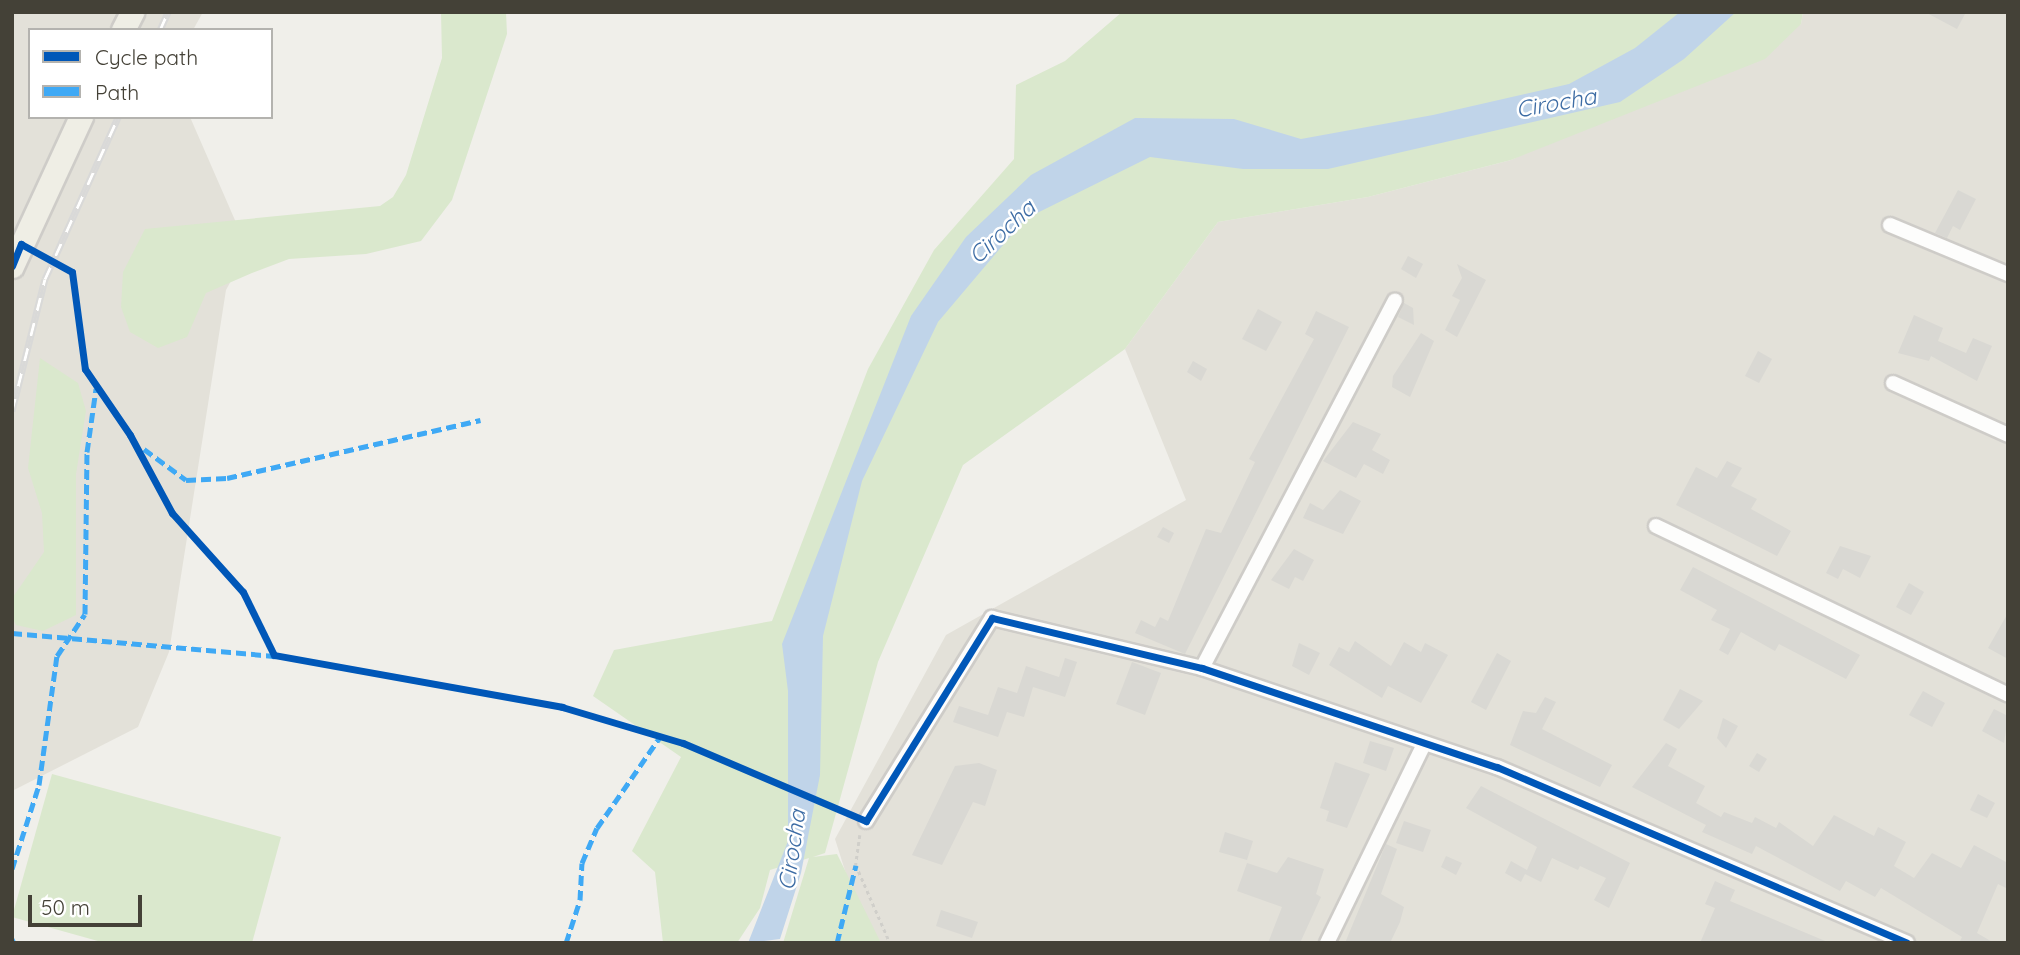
<!DOCTYPE html>
<style>
body{margin:0}
#map{position:relative;width:2020px;height:955px;overflow:hidden;background:#f0efea;font-family:Quicksand,sans-serif}
div>[style]{position:absolute}
.residential>*{inset:0;background:#e3e1d9}
.green>*{inset:0;background:#dae8cd}
.water>*{inset:0;background:#c0d4e9}
.pier>*{inset:0;background:#f0efea}
.building>*{inset:0;background:#d9d8d3}
.path>*{height:2.5px;margin-top:-1.25px;transform-origin:0;background:repeating-linear-gradient(90deg,#d0cfca 0 3.5px,transparent 0 7px)}
.roads{filter:drop-shadow(2px 0 #ceccc8) drop-shadow(-2px 0 #ceccc8) drop-shadow(0 2px #ceccc8) drop-shadow(0 -2px #ceccc8)}
.street>*{height:14px;margin:-7px;padding:0 7px;transform-origin:7px;border-radius:7px;background:#fdfdfc}
.primary>*{height:23px;margin:-11.5px;padding:0 11.5px;transform-origin:11.5px;border-radius:11.5px;background:#efeee5}
.rail>*{height:7px;margin-top:-3.5px;transform-origin:0;background:repeating-linear-gradient(90deg,#fff 0 13px,#d9d9d8 0 26px);box-sizing:border-box;border-block:2px solid #d9d9d8}
.quiet>*{height:5px;margin-top:-2.5px;transform-origin:0;background:repeating-linear-gradient(90deg,#3fa9f5 0 10px,transparent 0 15px)}
.cycleway>*{height:7px;margin:-3.5px;padding:0 3.5px;transform-origin:3.5px;border-radius:3.5px;background:#0057b8}
span{translate:-50% -50%;white-space:nowrap;text-align:center;line-height:1.15;-webkit-text-stroke:5px #fff;paint-order:stroke}
.water-label{font-size:23px;color:#3d6ca4;font-style:italic}
.frame{position:absolute;inset:0;border:14px solid #444137;pointer-events:none}
.legend{position:absolute;left:28px;top:28px;width:245px;height:91px;box-sizing:border-box;background:#fff;border:2px solid #b4b3af;margin:0;padding:9px 12px;list-style:none;font-size:21px;color:#444137}
.legend li{display:flex;align-items:center;gap:14px;height:35px}
.legend b{width:35px;border:2px solid #b4b3af}
.scale{position:absolute;left:28px;top:895px;width:114px;height:32px;box-sizing:border-box;border:4px solid #444137;border-top:0;padding-left:9px;font-size:21px;line-height:24px;white-space:nowrap;color:#444137;-webkit-text-stroke:5px #fff;paint-order:stroke}
</style>
<div id="map">
<div class="residential">
<i style="clip-path:polygon(12px 12px,203px 12px,193px 30px,30px 30px,30px 117px,190px 117px,248px 250px,226px 290px,169px 652px,138px 727px,12px 791px)"></i>
<i style="clip-path:polygon(1803px 12px,2008px 12px,2008px 943px,868px 943px,835px 839px,946px 635px,1186px 500px,1125px 349px,1218px 222px,1368px 197px,1511px 160px,1801px 24px)"></i>
</div>
<div class="green">
<i style="clip-path:polygon(441px 12px,506px 12px,507px 34px,452px 200px,421px 241px,366px 254px,289px 259px,252px 273px,206px 293px,187px 337px,158px 348px,130px 332px,121px 307px,123px 272px,145px 229px,380px 206px,393px 197px,406px 175px,442px 58px)"></i>
<i style="clip-path:polygon(1122px 12px,1803px 12px,1801px 24px,1765px 59px,1511px 160px,1368px 197px,1218px 222px,1125px 349px,963px 465px,878px 662px,825px 853px,813px 857px,837px 854px,881px 943px,783px 943px,809px 858px,770px 870px,760px 908px,737px 943px,663px 943px,655px 872px,632px 851px,681px 757px,593px 696px,614px 650px,772px 621px,868px 369px,934px 250px,1014px 159px,1016px 85px,1065px 61px)"></i>
<i style="clip-path:polygon(40px 358px,78px 383px,86px 411px,76px 474px,76px 615px,43px 631px,16px 625px,12px 617px,13px 597px,44px 552px,42px 513px,28px 468px)"></i>
<i style="clip-path:polygon(52px 774px,281px 837px,252px 943px,105px 943px,12px 917px)"></i>
</div>
<div class="water">
<i style="clip-path:polygon(1680px 12px,1736px 12px,1684px 59px,1620px 102px,1328px 169px,1243px 169px,1150px 157px,1025px 219px,938px 322px,862px 481px,823px 636px,820px 775px,801px 873px,780px 939px,748px 943px,788px 841px,788px 691px,782px 644px,911px 316px,966px 237px,1031px 175px,1135px 118px,1234px 119px,1301px 139px,1433px 115px,1569px 84px,1635px 48px)"></i>
</div>
<div class="pier">
<i style="clip-path:polygon(781px 782px,819px 798px,818px 804px,782px 788px)"></i>
</div>
<div class="building">
<i style="clip-path:polygon(1925px 12px,1966px 12px,1957px 29px)"></i>
<i style="clip-path:polygon(1958px 190px,1976px 199px,1960px 230px,1953px 226px,1947px 238px,1935px 233px)"></i>
<i style="clip-path:polygon(1408px 256px,1423px 264px,1416px 278px,1401px 269px)"></i>
<i style="clip-path:polygon(1457px 264px,1486px 280px,1457px 337px,1445px 330px,1460px 300px,1452px 296px,1462px 278px)"></i>
<i style="clip-path:polygon(1404px 303px,1413px 308px,1414px 325px,1398px 317px)"></i>
<i style="clip-path:polygon(1258px 309px,1282px 322px,1266px 351px,1242px 339px)"></i>
<i style="clip-path:polygon(1316px 311px,1349px 327px,1185px 654px,1135px 633px,1141px 620px,1155px 627px,1160px 617px,1168px 621px,1206px 529px,1221px 533px,1255px 462px,1249px 459px,1314px 339px,1305px 334px)"></i>
<i style="clip-path:polygon(1914px 315px,1943px 328px,1938px 341px,1966px 353px,1973px 338px,1992px 346px,1977px 381px,1931px 356px,1929px 361px,1898px 353px)"></i>
<i style="clip-path:polygon(1421px 333px,1434px 341px,1410px 397px,1392px 387px,1393px 376px)"></i>
<i style="clip-path:polygon(1758px 351px,1772px 359px,1759px 383px,1745px 376px)"></i>
<i style="clip-path:polygon(1193px 361px,1207px 369px,1201px 381px,1187px 372px)"></i>
<i style="clip-path:polygon(1353px 422px,1381px 434px,1372px 450px,1390px 460px,1383px 474px,1364px 464px,1356px 478px,1323px 461px)"></i>
<i style="clip-path:polygon(1727px 461px,1742px 468px,1731px 486px,1757px 499px,1751px 509px,1791px 531px,1777px 556px,1676px 505px,1696px 467px,1717px 478px)"></i>
<i style="clip-path:polygon(1340px 490px,1361px 501px,1343px 534px,1303px 518px,1310px 503px,1323px 510px)"></i>
<i style="clip-path:polygon(1163px 527px,1174px 533px,1169px 543px,1157px 537px)"></i>
<i style="clip-path:polygon(1840px 546px,1871px 556px,1860px 578px,1843px 569px,1838px 579px,1826px 573px)"></i>
<i style="clip-path:polygon(1294px 549px,1314px 560px,1303px 581px,1295px 577px,1289px 589px,1271px 580px)"></i>
<i style="clip-path:polygon(1693px 567px,1860px 655px,1846px 679px,1779px 644px,1775px 651px,1741px 632px,1728px 655px,1719px 650px,1730px 629px,1711px 620px,1717px 610px,1680px 590px)"></i>
<i style="clip-path:polygon(1909px 583px,1924px 592px,1911px 615px,1896px 607px)"></i>
<i style="clip-path:polygon(2008px 613px,2008px 659px,1988px 648px)"></i>
<i style="clip-path:polygon(1355px 641px,1391px 666px,1404px 642px,1421px 652px,1425px 643px,1448px 655px,1421px 703px,1388px 686px,1382px 698px,1329px 665px,1339px 647px,1349px 652px)"></i>
<i style="clip-path:polygon(1299px 643px,1320px 653px,1309px 675px,1292px 666px)"></i>
<i style="clip-path:polygon(1497px 653px,1511px 661px,1486px 710px,1471px 702px)"></i>
<i style="clip-path:polygon(1065px 658px,1077px 662px,1065px 697px,1033px 687px,1024px 717px,1007px 712px,998px 737px,953px 722px,959px 706px,988px 715px,998px 687px,1017px 693px,1026px 666px,1059px 677px)"></i>
<i style="clip-path:polygon(1132px 662px,1161px 673px,1145px 715px,1116px 704px)"></i>
<i style="clip-path:polygon(1680px 689px,1703px 701px,1679px 729px,1663px 720px)"></i>
<i style="clip-path:polygon(1923px 691px,1945px 703px,1932px 727px,1909px 715px)"></i>
<i style="clip-path:polygon(1545px 697px,1556px 702px,1542px 729px,1612px 765px,1600px 787px,1510px 745px,1523px 711px,1536px 713px)"></i>
<i style="clip-path:polygon(1994px 709px,2008px 716px,2004px 743px,1982px 731px)"></i>
<i style="clip-path:polygon(1723px 718px,1738px 726px,1726px 748px,1717px 738px)"></i>
<i style="clip-path:polygon(1370px 741px,1394px 748px,1386px 771px,1363px 763px)"></i>
<i style="clip-path:polygon(1666px 743px,1677px 749px,1668px 766px,1705px 786px,1696px 803px,1721px 817px,1724px 812px,1752px 823px,1755px 817px,1776px 828px,1779px 822px,1813px 846px,1834px 815px,1874px 836px,1878px 827px,1906px 842px,1894px 866px,1914px 878px,1932px 853px,1961px 868px,1974px 845px,2008px 863px,2008px 889px,1998px 884px,1977px 933px,1994px 943px,1959px 943px,1962px 937px,1881px 888px,1875px 897px,1846px 881px,1840px 891px,1756px 846px,1752px 854px,1702px 832px,1706px 825px,1632px 787px)"></i>
<i style="clip-path:polygon(1757px 753px,1767px 759px,1759px 772px,1749px 766px)"></i>
<i style="clip-path:polygon(1335px 762px,1370px 774px,1347px 828px,1326px 821px,1329px 811px,1320px 808px)"></i>
<i style="clip-path:polygon(979px 763px,997px 770px,985px 806px,973px 802px,942px 865px,912px 855px,955px 766px)"></i>
<i style="clip-path:polygon(1481px 786px,1630px 863px,1609px 908px,1594px 900px,1606px 878px,1580px 866px,1578px 870px,1552px 858px,1541px 882px,1525px 874px,1521px 882px,1505px 873px,1511px 861px,1527px 870px,1537px 847px,1466px 808px)"></i>
<i style="clip-path:polygon(1978px 794px,1995px 803px,1987px 818px,1970px 810px)"></i>
<i style="clip-path:polygon(1404px 821px,1431px 830px,1423px 852px,1396px 843px)"></i>
<i style="clip-path:polygon(1225px 832px,1253px 841px,1247px 860px,1219px 852px)"></i>
<i style="clip-path:polygon(1386px 844px,1397px 849px,1381px 894px,1404px 907px,1400px 922px,1390px 943px,1345px 943px)"></i>
<i style="clip-path:polygon(1446px 856px,1462px 863px,1456px 875px,1441px 867px)"></i>
<i style="clip-path:polygon(1288px 857px,1324px 869px,1316px 894px,1321px 897px,1300px 943px,1268px 943px,1282px 907px,1237px 891px,1247px 863px,1277px 873px)"></i>
<i style="clip-path:polygon(1715px 881px,1735px 890px,1730px 901px,1830px 943px,1700px 943px,1715px 908px,1705px 904px)"></i>
<i style="clip-path:polygon(941px 910px,978px 922px,972px 938px,936px 926px)"></i>
</div>
<div class="path">
<i style="left:683px;top:743px;width:186px;rotate:23.1deg"></i>
<i style="left:860px;top:835px;width:30px;rotate:98deg"></i>
<i style="left:856px;top:865px;width:85px;rotate:66.4deg"></i>
</div>
<div class="roads">
<div class="street">
<i style="left:1890px;top:225px;width:128px;rotate:22.6deg"></i>
<i style="left:1893px;top:383px;width:126px;rotate:24.3deg"></i>
<i style="left:1656px;top:526px;width:390px;rotate:25.6deg"></i>
<i style="left:1202px;top:668px;width:415px;rotate:-62.3deg"></i>
<i style="left:866px;top:821px;width:239px;rotate:-58.2deg"></i>
<i style="left:992px;top:618px;width:216px;rotate:13.4deg"></i>
<i style="left:1202px;top:668px;width:311px;rotate:18.6deg"></i>
<i style="left:1497px;top:767px;width:446px;rotate:23.2deg"></i>
<i style="left:1327px;top:943px;width:219px;rotate:-64deg"></i>
</div>
<div class="primary">
<i style="left:123px;top:30px;width:20px;rotate:-63deg"></i>
<i style="left:12px;top:266px;width:164px;rotate:-65.2deg"></i>
</div>
</div>
<div class="rail">
<i style="left:160px;top:30px;width:20px;rotate:-66deg"></i>
<i style="left:12px;top:411px;width:136px;rotate:-76deg"></i>
<i style="left:45px;top:279px;width:178px;rotate:-65.7deg"></i>
</div>
<div class="quiet">
<i style="left:144px;top:449px;width:52px;rotate:36.4deg"></i>
<i style="left:186px;top:480px;width:41px;rotate:-2.8deg"></i>
<i style="left:227px;top:478px;width:260px;rotate:-12.9deg"></i>
<i style="left:12px;top:633px;width:266px;rotate:5deg"></i>
<i style="left:12px;top:869px;width:88px;rotate:-72.2deg"></i>
<i style="left:39px;top:785px;width:130px;rotate:-82.1deg"></i>
<i style="left:57px;top:656px;width:50px;rotate:-56.3deg"></i>
<i style="left:85px;top:614px;width:162px;rotate:-89.3deg"></i>
<i style="left:87px;top:452px;width:64px;rotate:-81.9deg"></i>
<i style="left:12px;top:939px;width:4px;rotate:63deg"></i>
<i style="left:566px;top:943px;width:45px;rotate:-72deg"></i>
<i style="left:580px;top:900px;width:37px;rotate:-87deg"></i>
<i style="left:582px;top:863px;width:38px;rotate:-67deg"></i>
<i style="left:597px;top:828px;width:111px;rotate:-55.3deg"></i>
<i style="left:837px;top:943px;width:80px;rotate:-76.3deg"></i>
</div>
<div class="cycleway">
<i style="left:12px;top:266px;width:24px;rotate:-68deg"></i>
<i style="left:21px;top:244px;width:58px;rotate:28.8deg"></i>
<i style="left:72px;top:272px;width:98px;rotate:82.4deg"></i>
<i style="left:85px;top:369px;width:80px;rotate:55.7deg"></i>
<i style="left:130px;top:435px;width:89px;rotate:61.7deg"></i>
<i style="left:172px;top:513px;width:106px;rotate:48.1deg"></i>
<i style="left:243px;top:592px;width:70px;rotate:63.8deg"></i>
<i style="left:274px;top:655px;width:293px;rotate:10.2deg"></i>
<i style="left:562px;top:707px;width:126px;rotate:16.6deg"></i>
<i style="left:683px;top:743px;width:199px;rotate:23.1deg"></i>
<i style="left:866px;top:821px;width:239px;rotate:-58.2deg"></i>
<i style="left:992px;top:618px;width:216px;rotate:13.4deg"></i>
<i style="left:1202px;top:668px;width:311px;rotate:18.6deg"></i>
<i style="left:1497px;top:767px;width:446px;rotate:23.2deg"></i>
</div>
<div class="water-label">
<span style="left:1556px;top:103px;rotate:-10deg">Cirocha</span>
<span style="left:1002px;top:232px;rotate:-43deg">Cirocha</span>
<span style="left:792px;top:850px;rotate:-82deg">Cirocha</span>
</div>
<div class="frame"></div>
<ul class="legend">
<li><b style="height:9px;background:#0057b8"></b>Cycle path</li>
<li><b style="height:9px;background:#3fa9f5"></b>Path</li>
</ul>
<div class="scale">50 m</div>
</div>
